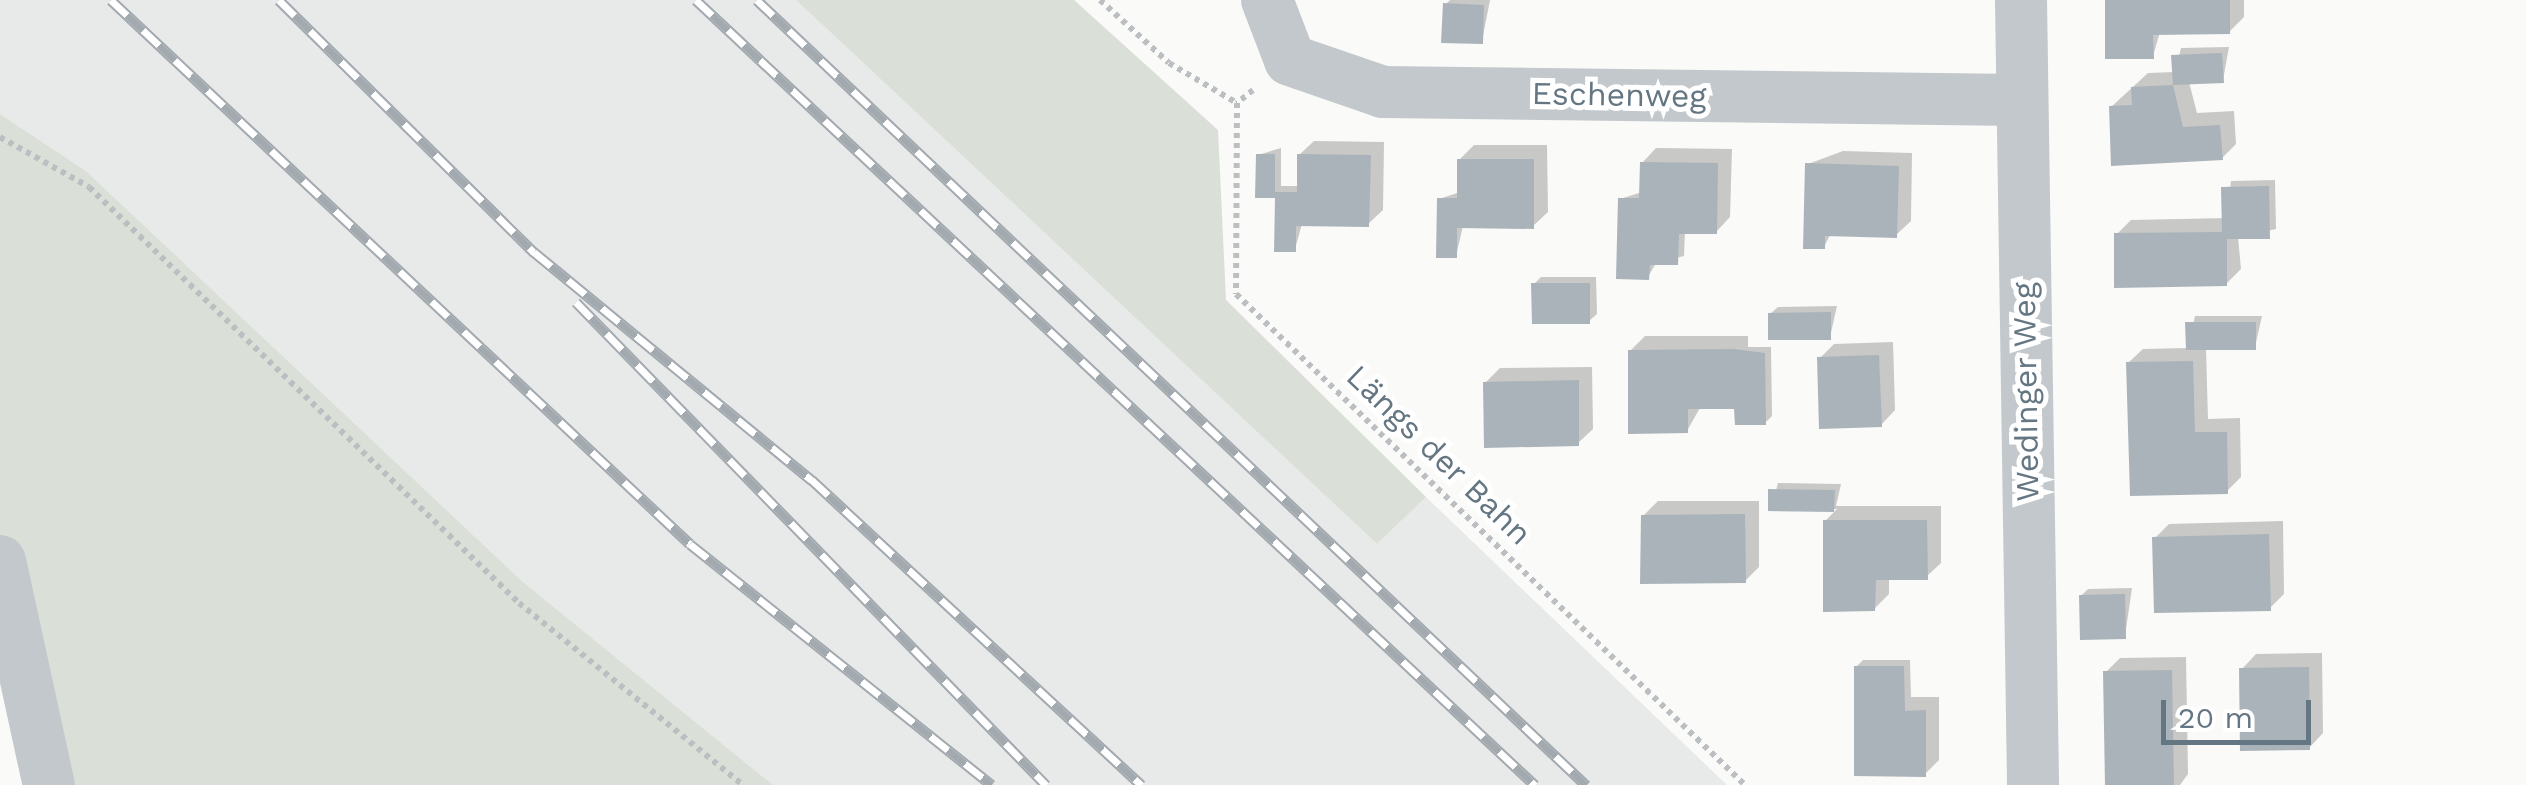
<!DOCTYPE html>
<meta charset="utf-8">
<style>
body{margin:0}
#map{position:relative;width:2526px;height:785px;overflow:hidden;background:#fafaf8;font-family:"Work Sans",sans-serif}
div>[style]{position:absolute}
.built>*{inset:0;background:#e8e9e9}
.green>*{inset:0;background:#dadfd7}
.shadow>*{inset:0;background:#0003}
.building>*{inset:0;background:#aab3b9}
.path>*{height:6px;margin-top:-3px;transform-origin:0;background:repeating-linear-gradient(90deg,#bbbfc2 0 5px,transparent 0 10px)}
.street>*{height:52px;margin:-26px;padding:0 26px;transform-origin:26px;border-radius:26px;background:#c3c8cc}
.rail>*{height:11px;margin-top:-5.5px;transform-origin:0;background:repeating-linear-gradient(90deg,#fff 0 22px,#a2aab0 0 44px);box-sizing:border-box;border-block:2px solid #a2aab0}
span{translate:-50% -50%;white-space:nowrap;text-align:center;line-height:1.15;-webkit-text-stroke:10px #fff;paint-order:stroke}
.street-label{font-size:32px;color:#657683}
.scale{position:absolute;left:2161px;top:700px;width:150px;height:45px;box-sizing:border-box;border:5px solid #657683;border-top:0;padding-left:12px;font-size:30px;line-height:35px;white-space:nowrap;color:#657683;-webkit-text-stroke:8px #fff;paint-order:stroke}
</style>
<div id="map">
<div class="built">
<i style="clip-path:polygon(0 0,796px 0,1377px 544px,1426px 497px,1727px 785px,773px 785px,523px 582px,86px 171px,0 114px)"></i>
</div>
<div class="green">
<i style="clip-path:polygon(796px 0,1074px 0,1218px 130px,1226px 300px,1426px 497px,1377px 544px)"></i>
<i style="clip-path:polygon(0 114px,86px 171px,523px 582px,773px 785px,34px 785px,0 627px)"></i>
</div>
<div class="shadow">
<i style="clip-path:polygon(1450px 0,1490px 0,1482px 41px,1446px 4px)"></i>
<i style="clip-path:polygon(2108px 0,2244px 0,2244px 17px,2229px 32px,2160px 32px,2153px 56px)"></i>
<i style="clip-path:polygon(2229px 47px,2223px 80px,2189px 82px,2197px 113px,2234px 111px,2236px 144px,2222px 158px,2111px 107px,2148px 73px,2175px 72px,2181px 48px)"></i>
<i style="clip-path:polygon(1314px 141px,1384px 142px,1383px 210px,1368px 224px,1302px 224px,1295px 249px,1277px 196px,1257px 196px,1258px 155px,1281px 148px,1281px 186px,1299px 186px,1299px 155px)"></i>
<i style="clip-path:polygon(1474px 145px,1547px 145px,1548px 212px,1533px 226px,1463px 226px,1456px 256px,1439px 199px,1460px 192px,1459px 160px)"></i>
<i style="clip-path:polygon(1656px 148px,1732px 149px,1730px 217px,1716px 232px,1685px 231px,1684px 256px,1656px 263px,1648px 277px,1620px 199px,1642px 192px,1642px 163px)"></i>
<i style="clip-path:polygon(1843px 151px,1912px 153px,1911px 221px,1896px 235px,1831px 233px,1824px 247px,1808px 164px)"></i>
<i style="clip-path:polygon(2275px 180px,2276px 229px,2238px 237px,2241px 269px,2226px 284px,2117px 234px,2131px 220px,2227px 218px,2231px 181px)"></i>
<i style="clip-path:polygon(1541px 277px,1596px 277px,1597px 314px,1589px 321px,1534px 284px)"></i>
<i style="clip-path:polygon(1837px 306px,1830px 337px,1770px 314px,1778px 307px)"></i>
<i style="clip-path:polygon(2195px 316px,2262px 316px,2255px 347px,2206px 348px,2208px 419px,2240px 418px,2241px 477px,2227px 491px,2128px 363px,2143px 349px,2188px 348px)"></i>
<i style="clip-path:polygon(1645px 336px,1748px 336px,1748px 347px,1771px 347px,1772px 416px,1765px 423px,1737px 403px,1701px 406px,1687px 431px,1630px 351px)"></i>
<i style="clip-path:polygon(1893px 342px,1895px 410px,1881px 425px,1820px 358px,1834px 344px)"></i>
<i style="clip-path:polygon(1592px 367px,1593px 429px,1578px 443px,1485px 383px,1500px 368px)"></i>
<i style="clip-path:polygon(1778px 483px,1841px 484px,1836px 506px,1941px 506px,1941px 563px,1926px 577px,1889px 577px,1889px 594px,1874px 609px,1825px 521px,1837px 509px,1771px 509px)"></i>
<i style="clip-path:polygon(1658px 501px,1759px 501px,1759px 567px,1745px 581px,1643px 516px)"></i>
<i style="clip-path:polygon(2283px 521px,2284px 594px,2270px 608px,2155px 538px,2169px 524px)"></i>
<i style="clip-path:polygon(2132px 588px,2125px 636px,2081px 596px,2088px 589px)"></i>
<i style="clip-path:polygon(2322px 653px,2323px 733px,2309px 748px,2242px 669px,2256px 654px)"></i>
<i style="clip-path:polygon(2186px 657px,2188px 774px,2180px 785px,2108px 785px,2106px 672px,2120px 658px)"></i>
<i style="clip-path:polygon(1863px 660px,1910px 660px,1911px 697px,1939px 697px,1939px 760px,1925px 774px,1856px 667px)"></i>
</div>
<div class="building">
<i style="clip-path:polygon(2105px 0,2230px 0,2230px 34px,2153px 35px,2154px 59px,2105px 59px)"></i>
<i style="clip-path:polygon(1443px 3px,1484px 5px,1483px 44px,1441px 43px)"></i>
<i style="clip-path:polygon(2222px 53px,2224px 83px,2173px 85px,2171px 55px)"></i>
<i style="clip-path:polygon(2173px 85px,2183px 127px,2220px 125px,2223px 160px,2111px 166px,2109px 106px,2132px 105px,2131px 87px)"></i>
<i style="clip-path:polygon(1256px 154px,1275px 154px,1275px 192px,1297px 192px,1297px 154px,1371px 155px,1369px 227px,1296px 226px,1296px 252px,1274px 252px,1275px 198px,1255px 198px)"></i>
<i style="clip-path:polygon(1457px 159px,1534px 159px,1534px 229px,1457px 228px,1457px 258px,1436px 258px,1437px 198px,1457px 198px)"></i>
<i style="clip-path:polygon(1640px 162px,1718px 163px,1717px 234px,1679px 234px,1678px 265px,1650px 265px,1649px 280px,1616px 279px,1618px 198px,1639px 198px)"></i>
<i style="clip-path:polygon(1805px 163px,1899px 166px,1897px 238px,1825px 236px,1825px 249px,1803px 249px)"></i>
<i style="clip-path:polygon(2269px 186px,2270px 239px,2227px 239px,2227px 286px,2114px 288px,2114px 233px,2222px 232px,2221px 187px)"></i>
<i style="clip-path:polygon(1531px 283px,1590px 283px,1590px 324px,1532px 324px)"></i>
<i style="clip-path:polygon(1831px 312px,1831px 340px,1768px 340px,1768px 313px)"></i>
<i style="clip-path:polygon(2185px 322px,2256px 322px,2256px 350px,2186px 350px)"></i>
<i style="clip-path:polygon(1734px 349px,1765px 353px,1766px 425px,1735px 425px,1734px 409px,1688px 409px,1688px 433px,1628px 434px,1628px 350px)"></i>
<i style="clip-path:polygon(1879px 355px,1882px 427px,1819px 429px,1817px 357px)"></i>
<i style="clip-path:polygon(2193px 361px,2195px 432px,2227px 432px,2228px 494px,2130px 496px,2126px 362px)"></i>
<i style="clip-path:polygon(1579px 380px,1579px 446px,1484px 448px,1483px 382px)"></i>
<i style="clip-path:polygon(1768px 489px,1835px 490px,1834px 512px,1768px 511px)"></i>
<i style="clip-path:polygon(1745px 514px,1746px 583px,1640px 584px,1641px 515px)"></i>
<i style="clip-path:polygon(1823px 520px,1927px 520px,1928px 580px,1876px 580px,1875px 611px,1823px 612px)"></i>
<i style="clip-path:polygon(2269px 534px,2271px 611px,2154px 613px,2152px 537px)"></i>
<i style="clip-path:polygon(2125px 594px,2126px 639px,2080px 640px,2079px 595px)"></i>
<i style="clip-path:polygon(1854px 666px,1904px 666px,1905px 711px,1926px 710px,1926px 777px,1854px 776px)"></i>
<i style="clip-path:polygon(2309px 667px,2310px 750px,2240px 751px,2239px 668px)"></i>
<i style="clip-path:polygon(2172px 670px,2174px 785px,2105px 785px,2103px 671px)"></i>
</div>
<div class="path">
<i style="left:1100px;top:0;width:93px;rotate:42.4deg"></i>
<i style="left:1169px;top:63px;width:79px;rotate:30.5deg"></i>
<i style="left:1253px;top:90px;width:21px;rotate:141deg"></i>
<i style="left:1237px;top:103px;width:191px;rotate:90.3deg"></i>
<i style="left:1236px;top:294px;width:707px;rotate:43.97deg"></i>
<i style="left:0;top:137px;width:102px;rotate:29.3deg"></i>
<i style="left:89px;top:187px;width:598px;rotate:44.05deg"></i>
<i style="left:519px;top:603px;width:289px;rotate:39.1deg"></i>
</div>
<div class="street">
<i style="left:1267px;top:0;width:64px;rotate:69deg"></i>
<i style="left:1290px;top:60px;width:98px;rotate:19deg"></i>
<i style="left:1383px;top:92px;width:637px;rotate:0.72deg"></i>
<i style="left:2021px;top:0;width:785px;rotate:89.12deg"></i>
<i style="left:0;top:561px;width:229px;rotate:77.7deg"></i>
</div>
<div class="rail">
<i style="left:111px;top:0;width:794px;rotate:43.21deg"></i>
<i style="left:690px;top:544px;width:386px;rotate:38.6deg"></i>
<i style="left:279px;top:0;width:359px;rotate:44.7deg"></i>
<i style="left:534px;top:252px;width:360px;rotate:39.4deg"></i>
<i style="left:812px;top:480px;width:449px;rotate:42.8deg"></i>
<i style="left:696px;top:0;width:1149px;rotate:43.1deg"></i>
<i style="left:757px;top:0;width:1142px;rotate:43.44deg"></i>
<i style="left:576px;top:302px;width:674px;rotate:45.78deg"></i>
</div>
<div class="street-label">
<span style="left:1619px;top:95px;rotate:1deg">Eschenweg</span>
<span style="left:2026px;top:392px;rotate:-91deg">Wedinger Weg</span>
<span style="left:1439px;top:455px;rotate:44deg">Längs der Bahn</span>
</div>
<div class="scale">20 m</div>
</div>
